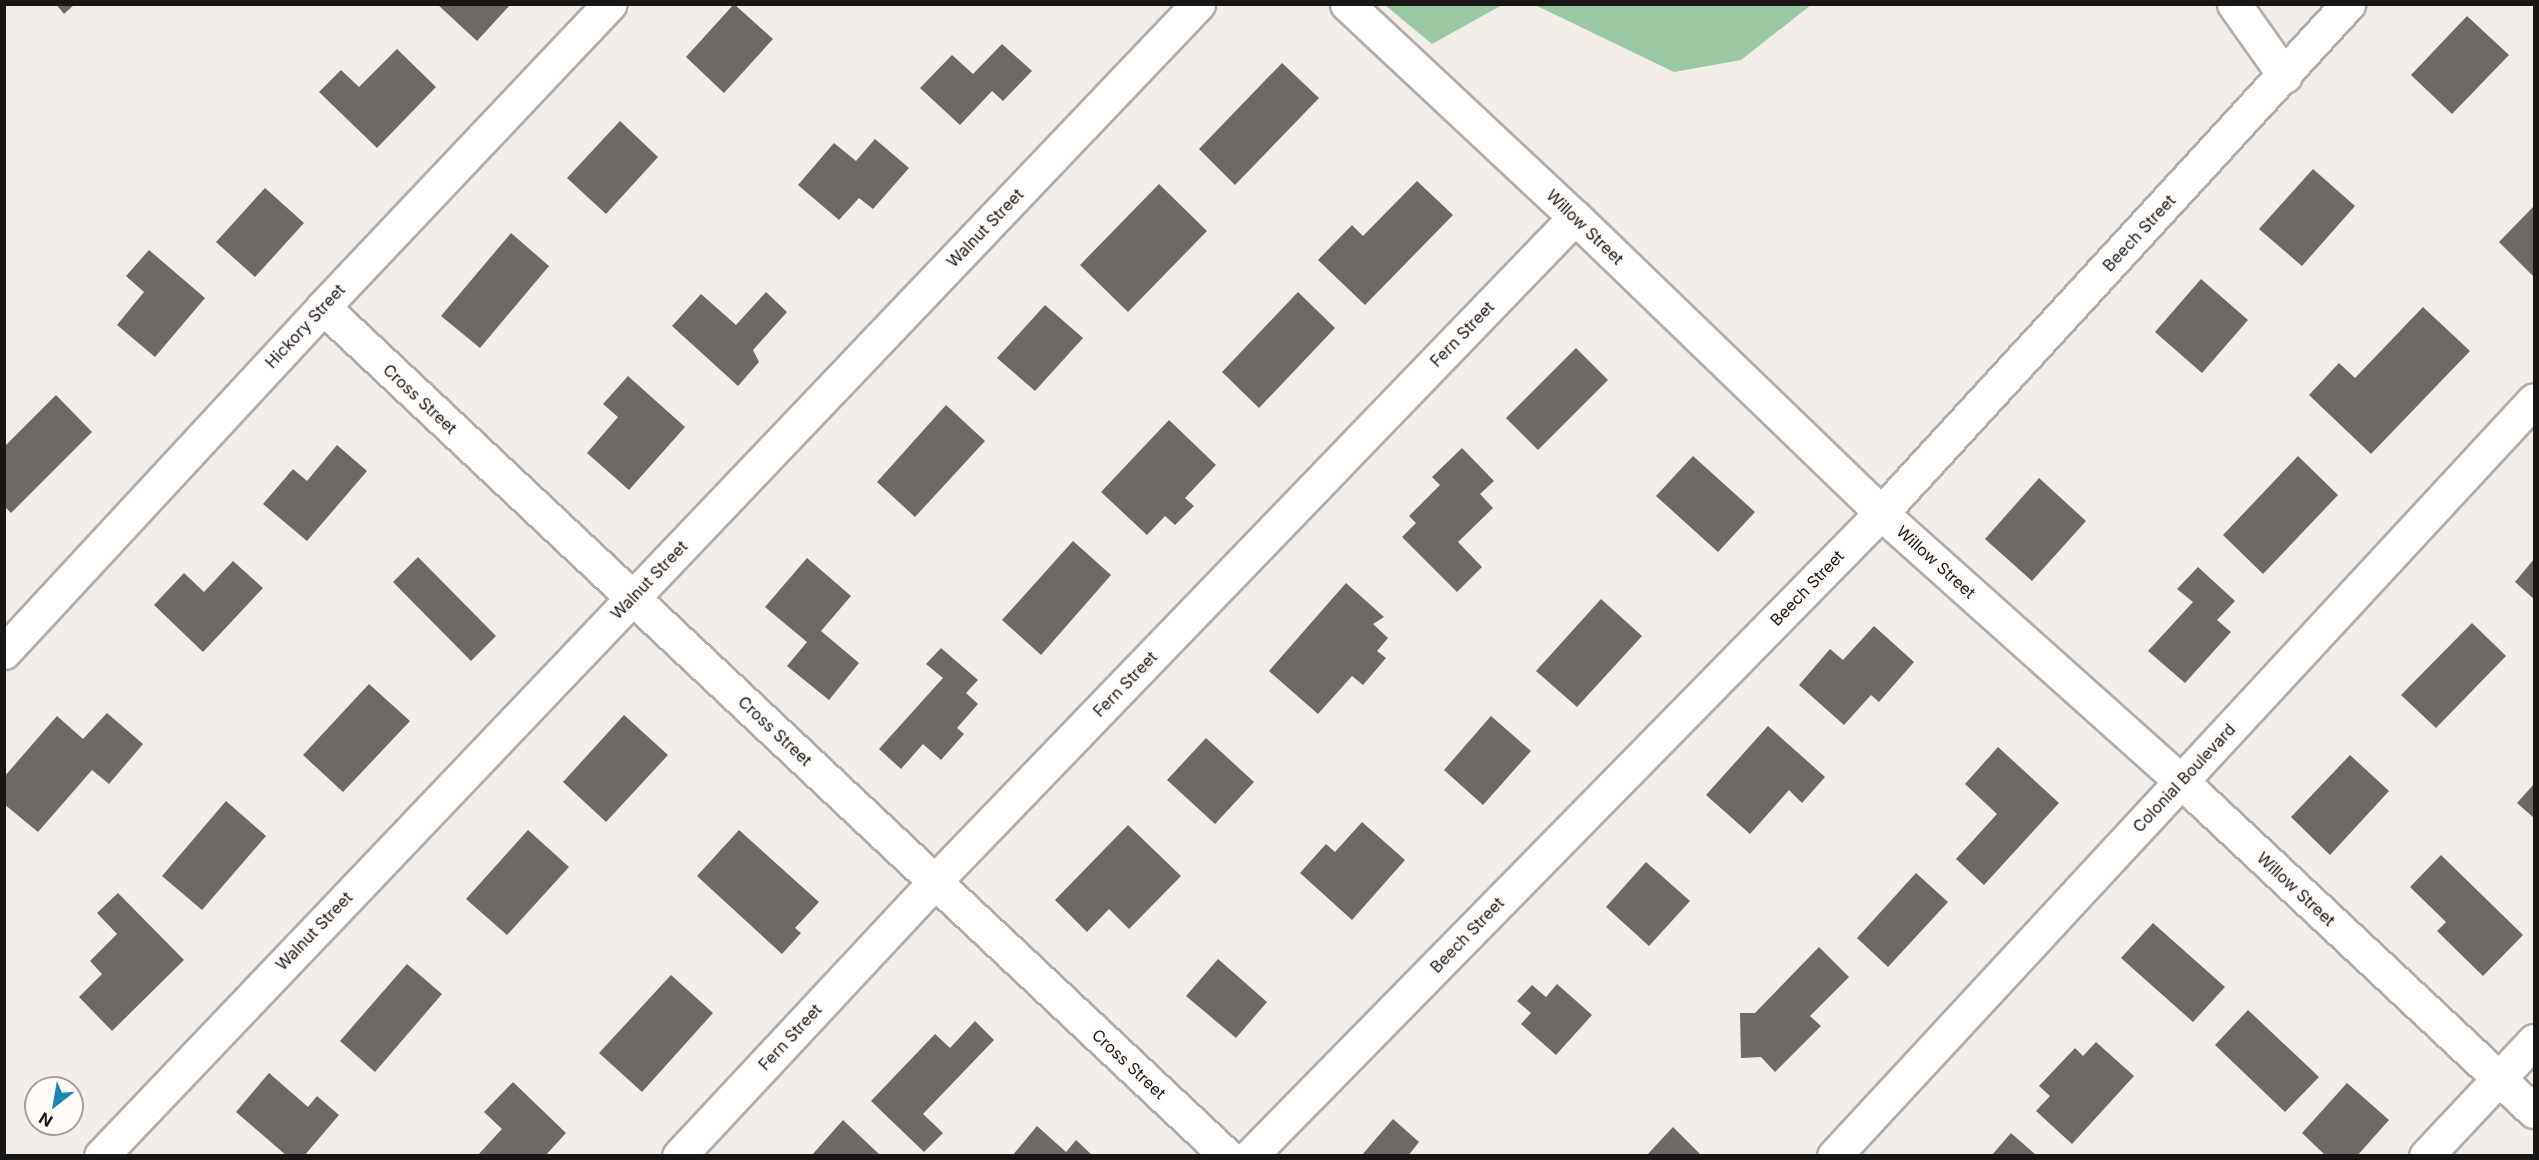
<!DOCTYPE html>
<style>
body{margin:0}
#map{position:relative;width:2539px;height:1160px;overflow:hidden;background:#f3ede9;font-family:Inter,sans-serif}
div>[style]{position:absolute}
.green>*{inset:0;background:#9ac8a3}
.building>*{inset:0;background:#6e6867}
.roads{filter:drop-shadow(2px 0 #b2aca9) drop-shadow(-2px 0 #b2aca9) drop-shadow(0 2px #b2aca9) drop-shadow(0 -2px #b2aca9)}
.minor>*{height:33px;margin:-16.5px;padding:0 16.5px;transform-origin:16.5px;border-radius:16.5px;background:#fff}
span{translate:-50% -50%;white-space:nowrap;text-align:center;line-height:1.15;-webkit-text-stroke:5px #fefbf9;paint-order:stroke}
.street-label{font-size:16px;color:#191715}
.frame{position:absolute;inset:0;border:6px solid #191715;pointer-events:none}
.north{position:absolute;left:24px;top:1076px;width:60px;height:60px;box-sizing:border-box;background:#fefbf9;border:2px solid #a2a09e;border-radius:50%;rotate:211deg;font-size:16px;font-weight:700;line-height:24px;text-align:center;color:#191715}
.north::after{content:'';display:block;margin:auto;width:21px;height:27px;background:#1d85ae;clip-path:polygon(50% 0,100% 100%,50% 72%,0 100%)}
</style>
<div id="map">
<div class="green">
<i style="clip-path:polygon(1385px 5px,1502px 5px,1432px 44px)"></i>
<i style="clip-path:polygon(1535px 5px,1811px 5px,1741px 60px,1674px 72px)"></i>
</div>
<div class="building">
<i style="clip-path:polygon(56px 4px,75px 4px,64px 14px)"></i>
<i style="clip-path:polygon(437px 4px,511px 4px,477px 41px)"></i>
<i style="clip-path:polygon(734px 4px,773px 39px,724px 93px,686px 57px)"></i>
<i style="clip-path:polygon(2467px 16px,2509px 55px,2452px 114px,2411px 75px)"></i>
<i style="clip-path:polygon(1002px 44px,1032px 71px,1003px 101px,992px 91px,960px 125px,920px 88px,952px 55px,973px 74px)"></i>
<i style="clip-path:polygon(397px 49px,436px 87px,377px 148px,319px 92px,341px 70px,359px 87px)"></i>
<i style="clip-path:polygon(1282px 63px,1319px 98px,1235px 185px,1199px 149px)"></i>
<i style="clip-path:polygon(620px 121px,658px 157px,606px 214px,567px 178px)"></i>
<i style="clip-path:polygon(875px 139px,909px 168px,873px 209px,859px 198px,839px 220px,798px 185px,834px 143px,856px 161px)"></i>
<i style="clip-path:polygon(2313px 169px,2355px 206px,2302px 266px,2259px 229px)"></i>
<i style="clip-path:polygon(1417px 181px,1453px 215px,1365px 305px,1318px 260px,1352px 225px,1363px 236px)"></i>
<i style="clip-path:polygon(1159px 184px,1207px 231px,1128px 312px,1080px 265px)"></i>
<i style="clip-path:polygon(265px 188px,304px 223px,255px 277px,216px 242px)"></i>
<i style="clip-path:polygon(2534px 206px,2534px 277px,2499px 242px)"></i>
<i style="clip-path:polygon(511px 233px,549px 266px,480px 348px,441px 316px)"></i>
<i style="clip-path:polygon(149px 250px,205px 298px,155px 357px,117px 325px,144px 292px,126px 276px)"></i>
<i style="clip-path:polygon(2201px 279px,2248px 320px,2202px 373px,2155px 332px)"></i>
<i style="clip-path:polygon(766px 292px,787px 312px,753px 350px,759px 362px,738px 386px,672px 326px,701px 294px,736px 325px)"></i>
<i style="clip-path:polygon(1298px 292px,1335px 328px,1259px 408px,1222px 372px)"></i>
<i style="clip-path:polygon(1045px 305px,1083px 338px,1035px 391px,997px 358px)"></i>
<i style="clip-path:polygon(2423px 307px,2470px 351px,2371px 454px,2309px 395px,2339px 363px,2355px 378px)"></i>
<i style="clip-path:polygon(1576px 348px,1608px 380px,1538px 450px,1506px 418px)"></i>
<i style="clip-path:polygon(628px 376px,685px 427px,629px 490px,587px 453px,618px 417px,603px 404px)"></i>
<i style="clip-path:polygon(56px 395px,92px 432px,11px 513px,4px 506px,4px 447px)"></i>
<i style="clip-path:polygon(946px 405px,985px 441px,915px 517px,877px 482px)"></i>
<i style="clip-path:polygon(1169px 420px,1216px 465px,1185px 498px,1194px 506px,1175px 525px,1165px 516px,1147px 535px,1101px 492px)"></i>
<i style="clip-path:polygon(337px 445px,367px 471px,307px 541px,263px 504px,293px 469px,307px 481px)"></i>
<i style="clip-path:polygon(1462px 448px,1494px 481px,1480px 494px,1493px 508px,1458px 542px,1482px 567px,1457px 592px,1402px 537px,1416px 523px,1409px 516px,1440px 485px,1432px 477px)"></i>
<i style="clip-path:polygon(1693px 456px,1755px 512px,1718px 552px,1656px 496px)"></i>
<i style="clip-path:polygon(2298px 456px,2338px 495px,2263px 574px,2223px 535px)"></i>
<i style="clip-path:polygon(2039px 478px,2086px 521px,2032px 581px,1985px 539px)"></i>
<i style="clip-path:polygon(1073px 541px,1111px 575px,1041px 655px,1002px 620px)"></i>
<i style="clip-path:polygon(418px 557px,496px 636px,471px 661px,393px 582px)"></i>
<i style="clip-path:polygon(807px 558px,851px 596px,821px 631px,859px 663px,829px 700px,787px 666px,807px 642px,765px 607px)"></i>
<i style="clip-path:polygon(2534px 559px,2534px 599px,2515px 582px)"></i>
<i style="clip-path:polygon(233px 561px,263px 588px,203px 652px,154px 605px,184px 573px,204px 592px)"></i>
<i style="clip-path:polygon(2198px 567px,2235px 601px,2217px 620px,2231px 632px,2185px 683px,2148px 651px,2193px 602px,2177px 589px)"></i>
<i style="clip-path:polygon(1346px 583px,1384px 617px,1373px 624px,1388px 638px,1377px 651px,1386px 658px,1363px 685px,1352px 676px,1318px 714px,1269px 671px)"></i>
<i style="clip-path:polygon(1601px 599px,1642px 636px,1577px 707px,1536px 671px)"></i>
<i style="clip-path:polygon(2472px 623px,2506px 656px,2436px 728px,2401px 695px)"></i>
<i style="clip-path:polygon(1874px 626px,1914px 662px,1879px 702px,1871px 695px,1844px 725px,1799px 685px,1830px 649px,1843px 660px)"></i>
<i style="clip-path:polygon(941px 648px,978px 680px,966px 693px,978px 704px,957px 728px,964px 734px,941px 760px,923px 744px,901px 769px,879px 749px,943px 678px,926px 664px)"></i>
<i style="clip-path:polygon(369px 684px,410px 721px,343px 792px,303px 755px)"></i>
<i style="clip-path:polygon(107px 713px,143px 744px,109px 784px,92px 770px,38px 832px,4px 804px,4px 777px,57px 716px,83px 739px)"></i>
<i style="clip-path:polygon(624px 715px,668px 755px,606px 822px,563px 782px)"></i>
<i style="clip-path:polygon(1491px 716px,1531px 751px,1483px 805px,1444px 770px)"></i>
<i style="clip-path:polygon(1768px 726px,1825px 777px,1802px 803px,1789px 790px,1750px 834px,1706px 795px)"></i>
<i style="clip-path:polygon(1206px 738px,1254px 782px,1215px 824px,1167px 780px)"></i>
<i style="clip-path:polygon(1998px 747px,2059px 803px,1984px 885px,1956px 859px,1997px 814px,1965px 784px)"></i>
<i style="clip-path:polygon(2350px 755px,2389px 791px,2330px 855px,2291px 817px)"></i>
<i style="clip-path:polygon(2534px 784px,2534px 818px,2517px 803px)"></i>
<i style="clip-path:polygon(226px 801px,266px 836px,202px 910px,162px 876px)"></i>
<i style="clip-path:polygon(1362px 822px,1405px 860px,1352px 920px,1300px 873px,1326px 844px,1335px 852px)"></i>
<i style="clip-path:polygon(1128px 825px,1181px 876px,1129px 929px,1109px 909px,1087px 932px,1055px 900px)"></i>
<i style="clip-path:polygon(528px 830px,569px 867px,507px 935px,466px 899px)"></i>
<i style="clip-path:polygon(739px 830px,819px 902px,795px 928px,801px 933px,782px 954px,697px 876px)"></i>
<i style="clip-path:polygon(2441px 855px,2523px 935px,2483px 976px,2437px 931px,2446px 922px,2410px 887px)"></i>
<i style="clip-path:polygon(1646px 862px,1690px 901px,1649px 946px,1606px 907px)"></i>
<i style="clip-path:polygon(1916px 873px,1948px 902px,1888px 967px,1857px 938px)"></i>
<i style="clip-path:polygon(118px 893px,184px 960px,112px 1031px,79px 997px,102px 974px,90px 961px,117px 934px,97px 913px)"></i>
<i style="clip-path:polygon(2153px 923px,2225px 987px,2193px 1022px,2121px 958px)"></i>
<i style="clip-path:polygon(1819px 947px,1849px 977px,1810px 1016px,1821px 1026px,1775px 1072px,1761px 1057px,1741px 1058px,1740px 1013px,1755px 1013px)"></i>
<i style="clip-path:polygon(1218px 959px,1267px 1002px,1236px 1038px,1186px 996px)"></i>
<i style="clip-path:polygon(407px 964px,442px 994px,375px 1072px,340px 1041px)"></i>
<i style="clip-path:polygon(671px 975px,713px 1013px,642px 1092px,599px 1053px)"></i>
<i style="clip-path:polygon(1557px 984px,1592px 1015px,1556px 1055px,1521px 1024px,1531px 1013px,1517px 1001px,1532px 985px,1546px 997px)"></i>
<i style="clip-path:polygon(2248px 1010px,2319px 1077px,2285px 1112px,2215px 1045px)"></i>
<i style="clip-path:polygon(975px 1021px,994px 1040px,923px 1114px,943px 1133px,924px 1152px,871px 1101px,935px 1034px,950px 1048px)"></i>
<i style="clip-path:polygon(2096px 1042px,2134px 1076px,2072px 1144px,2036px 1111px,2050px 1096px,2039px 1086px,2075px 1048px,2083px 1056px)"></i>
<i style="clip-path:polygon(269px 1073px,308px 1107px,317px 1096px,339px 1115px,304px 1156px,287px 1156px,236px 1112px)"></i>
<i style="clip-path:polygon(513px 1082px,566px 1133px,545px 1156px,477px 1156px,502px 1129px,484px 1112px)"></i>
<i style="clip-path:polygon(2347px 1083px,2389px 1120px,2357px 1156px,2326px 1156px,2302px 1133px)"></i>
<i style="clip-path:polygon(1393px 1119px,1419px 1142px,1408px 1156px,1361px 1156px)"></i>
<i style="clip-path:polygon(843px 1120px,881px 1156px,811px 1156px)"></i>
<i style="clip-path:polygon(1037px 1126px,1066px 1152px,1076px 1140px,1093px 1156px,1012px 1156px)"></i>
<i style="clip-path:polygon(1673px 1127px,1702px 1156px,1646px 1156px)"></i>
<i style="clip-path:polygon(2011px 1133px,2037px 1156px,1991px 1156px)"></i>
</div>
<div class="roads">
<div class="minor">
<i style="left:1347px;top:4px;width:312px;rotate:43.1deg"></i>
<i style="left:1575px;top:217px;width:426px;rotate:44deg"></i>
<i style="left:1881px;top:513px;width:402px;rotate:41.8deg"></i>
<i style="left:2181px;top:781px;width:483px;rotate:43.1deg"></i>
<i style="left:2234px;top:4px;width:88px;rotate:54.7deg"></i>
<i style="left:323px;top:307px;width:1240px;rotate:43.2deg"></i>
<i style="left:4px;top:652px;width:470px;rotate:-47.2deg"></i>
<i style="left:323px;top:307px;width:417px;rotate:-46.6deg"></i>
<i style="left:101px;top:1156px;width:1591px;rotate:-46.4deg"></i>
<i style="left:679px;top:1156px;width:376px;rotate:-47deg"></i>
<i style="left:935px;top:881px;width:922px;rotate:-46.05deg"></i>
<i style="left:1250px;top:1156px;width:901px;rotate:-45.54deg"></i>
<i style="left:1881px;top:513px;width:691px;rotate:-47.46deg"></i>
<i style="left:1834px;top:1156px;width:1030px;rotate:-47.2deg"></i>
<i style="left:2426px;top:1156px;width:158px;rotate:-46.8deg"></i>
</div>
</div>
<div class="street-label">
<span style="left:1585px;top:227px;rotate:44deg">Willow Street</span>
<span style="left:985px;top:228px;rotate:-46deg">Walnut Street</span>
<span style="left:2139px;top:233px;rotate:-47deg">Beech Street</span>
<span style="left:305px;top:326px;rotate:-47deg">Hickory Street</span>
<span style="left:1462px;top:334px;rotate:-46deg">Fern Street</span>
<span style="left:420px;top:399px;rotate:43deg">Cross Street</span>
<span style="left:1936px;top:562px;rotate:42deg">Willow Street</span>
<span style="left:649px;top:580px;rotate:-46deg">Walnut Street</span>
<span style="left:1807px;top:588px;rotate:-46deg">Beech Street</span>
<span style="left:1125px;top:684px;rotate:-46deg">Fern Street</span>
<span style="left:775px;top:731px;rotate:43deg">Cross Street</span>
<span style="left:2184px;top:778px;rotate:-47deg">Colonial Boulevard</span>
<span style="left:2296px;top:889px;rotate:43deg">Willow Street</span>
<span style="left:314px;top:931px;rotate:-46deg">Walnut Street</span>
<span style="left:1467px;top:935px;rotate:-46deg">Beech Street</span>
<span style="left:790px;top:1037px;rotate:-47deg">Fern Street</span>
<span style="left:1129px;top:1064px;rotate:43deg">Cross Street</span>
</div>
<div class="frame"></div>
<div class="north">N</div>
</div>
